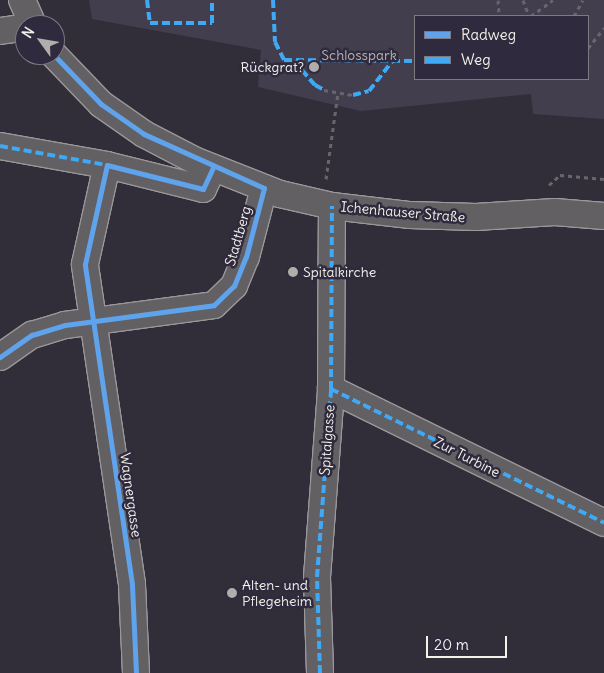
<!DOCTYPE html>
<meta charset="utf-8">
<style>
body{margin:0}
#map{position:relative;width:604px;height:673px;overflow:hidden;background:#312e39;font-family:Delius,sans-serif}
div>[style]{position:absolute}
.green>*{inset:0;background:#423e4d}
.path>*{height:3px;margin-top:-1.5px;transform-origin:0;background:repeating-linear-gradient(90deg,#68666b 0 4px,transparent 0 8px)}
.roads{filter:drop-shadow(1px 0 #9a989b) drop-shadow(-1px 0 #9a989b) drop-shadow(0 1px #9a989b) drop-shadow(0 -1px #9a989b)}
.minor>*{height:26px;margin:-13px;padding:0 13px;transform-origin:13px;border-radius:13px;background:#626063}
.quiet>*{height:4px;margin-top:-2px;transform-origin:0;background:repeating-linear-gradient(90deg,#3fa9f5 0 8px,transparent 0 12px)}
.cycleway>*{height:5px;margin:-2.5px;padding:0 2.5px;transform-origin:2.5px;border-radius:2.5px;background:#60a3ed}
.dots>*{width:14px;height:14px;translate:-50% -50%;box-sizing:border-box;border:2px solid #2f2a3d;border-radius:50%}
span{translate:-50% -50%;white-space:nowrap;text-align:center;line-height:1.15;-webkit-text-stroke:5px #2f2a3d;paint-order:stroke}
.park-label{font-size:14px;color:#b7b3b3}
.poi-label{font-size:14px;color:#f4f1e8}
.right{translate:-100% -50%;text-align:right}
.left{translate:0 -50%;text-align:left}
.street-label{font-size:14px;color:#f4f1e8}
.legend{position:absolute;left:414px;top:15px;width:175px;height:65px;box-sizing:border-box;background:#2f2a3d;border:1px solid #7e7a81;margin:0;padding:6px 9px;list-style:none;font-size:15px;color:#f4f1e8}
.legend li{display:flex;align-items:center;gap:10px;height:25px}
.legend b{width:25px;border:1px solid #7e7a81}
.north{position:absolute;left:15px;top:15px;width:50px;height:50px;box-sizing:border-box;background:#2f2a3d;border:1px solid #7e7a81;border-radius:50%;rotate:302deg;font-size:14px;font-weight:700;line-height:20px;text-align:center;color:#f4f1e8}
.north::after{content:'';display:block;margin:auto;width:18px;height:22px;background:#b0adab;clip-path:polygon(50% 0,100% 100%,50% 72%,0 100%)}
.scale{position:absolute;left:426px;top:636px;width:81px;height:22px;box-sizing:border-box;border:2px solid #f4f1e8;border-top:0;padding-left:6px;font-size:15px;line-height:18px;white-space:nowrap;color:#f4f1e8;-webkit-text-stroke:4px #2f2a3d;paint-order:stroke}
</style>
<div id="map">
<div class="green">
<i style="clip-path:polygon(evenodd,89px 0,604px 0,604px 119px,533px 114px,531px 94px,361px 111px,258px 87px,261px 50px,92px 19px,89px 0,415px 16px,588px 16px,588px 79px,415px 79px,415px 16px)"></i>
</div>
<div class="path">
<i style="left:498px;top:0;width:16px;rotate:86deg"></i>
<i style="left:523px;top:0;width:17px;rotate:69deg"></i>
<i style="left:531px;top:16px;width:27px;rotate:-36deg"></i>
<i style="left:574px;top:16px;width:18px;rotate:-61deg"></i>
<i style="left:588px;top:48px;width:26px;rotate:-51deg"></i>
<i style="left:324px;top:90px;width:29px;rotate:10deg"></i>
<i style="left:326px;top:179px;width:87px;rotate:-82.1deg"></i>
<i style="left:549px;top:185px;width:15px;rotate:-42deg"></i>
<i style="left:560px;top:175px;width:44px;rotate:5.2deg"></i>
</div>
<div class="roads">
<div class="minor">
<i style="left:22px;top:0;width:27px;rotate:66deg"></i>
<i style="left:0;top:31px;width:22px;rotate:-8deg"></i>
<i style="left:54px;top:55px;width:68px;rotate:46.2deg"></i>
<i style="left:101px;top:104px;width:52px;rotate:34.9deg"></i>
<i style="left:144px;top:134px;width:56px;rotate:27.5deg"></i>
<i style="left:194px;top:160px;width:92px;rotate:21.6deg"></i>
<i style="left:280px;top:194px;width:53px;rotate:13deg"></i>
<i style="left:332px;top:206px;width:79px;rotate:6.6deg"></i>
<i style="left:410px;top:215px;width:66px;rotate:1.7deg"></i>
<i style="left:476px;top:217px;width:79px;rotate:-3.6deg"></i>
<i style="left:555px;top:212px;width:49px;rotate:4.7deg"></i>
<i style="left:0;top:146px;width:109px;rotate:10.1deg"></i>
<i style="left:0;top:357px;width:39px;rotate:-35deg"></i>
<i style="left:32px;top:335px;width:34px;rotate:-17deg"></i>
<i style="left:65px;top:325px;width:150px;rotate:-7.6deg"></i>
<i style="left:214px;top:305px;width:28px;rotate:-44deg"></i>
<i style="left:234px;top:286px;width:31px;rotate:-68deg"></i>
<i style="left:246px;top:257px;width:71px;rotate:-75.4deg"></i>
<i style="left:331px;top:389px;width:304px;rotate:26.1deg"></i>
<i style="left:136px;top:673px;width:89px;rotate:-92.6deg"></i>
<i style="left:132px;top:584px;width:323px;rotate:-98.4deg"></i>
<i style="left:85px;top:264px;width:101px;rotate:-77.5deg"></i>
<i style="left:107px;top:165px;width:99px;rotate:14deg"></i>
<i style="left:203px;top:189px;width:23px;rotate:-65deg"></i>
<i style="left:320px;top:673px;width:96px;rotate:-91.8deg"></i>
<i style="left:317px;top:577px;width:189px;rotate:-85.7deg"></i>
<i style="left:331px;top:389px;width:183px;rotate:-89.7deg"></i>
</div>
</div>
<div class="quiet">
<i style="left:147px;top:0;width:23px;rotate:83deg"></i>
<i style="left:150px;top:23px;width:62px"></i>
<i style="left:212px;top:23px;width:23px;rotate:-90deg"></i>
<i style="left:273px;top:0;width:42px;rotate:87.3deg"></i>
<i style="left:275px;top:42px;width:20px;rotate:63deg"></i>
<i style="left:284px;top:60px;width:131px;rotate:0.4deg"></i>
<i style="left:294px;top:61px;width:32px;rotate:49deg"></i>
<i style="left:315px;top:85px;width:10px;rotate:29deg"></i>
<i style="left:353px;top:95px;width:16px;rotate:-14deg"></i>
<i style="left:369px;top:91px;width:39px;rotate:-52deg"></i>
<i style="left:0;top:146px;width:109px;rotate:10.1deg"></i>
<i style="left:331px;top:389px;width:304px;rotate:26.1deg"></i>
<i style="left:320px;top:673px;width:96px;rotate:-91.8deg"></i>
<i style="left:317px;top:577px;width:189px;rotate:-85.7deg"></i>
<i style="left:331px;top:389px;width:183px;rotate:-89.7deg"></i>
</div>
<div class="cycleway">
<i style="left:0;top:357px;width:39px;rotate:-35deg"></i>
<i style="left:32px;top:335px;width:34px;rotate:-17deg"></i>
<i style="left:65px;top:325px;width:150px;rotate:-7.6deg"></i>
<i style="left:214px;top:305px;width:28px;rotate:-44deg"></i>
<i style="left:234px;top:286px;width:31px;rotate:-68deg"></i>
<i style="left:246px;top:257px;width:71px;rotate:-75.4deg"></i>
<i style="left:264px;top:188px;width:132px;rotate:-155.8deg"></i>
<i style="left:144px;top:134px;width:52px;rotate:-145.1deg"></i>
<i style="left:101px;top:104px;width:68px;rotate:-133.8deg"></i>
<i style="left:136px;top:673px;width:89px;rotate:-92.6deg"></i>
<i style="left:132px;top:584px;width:323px;rotate:-98.4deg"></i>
<i style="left:85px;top:264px;width:101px;rotate:-77.5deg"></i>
<i style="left:107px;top:165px;width:99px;rotate:14deg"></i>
<i style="left:203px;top:189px;width:23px;rotate:-65deg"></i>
</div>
<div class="dots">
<i style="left:314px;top:67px;background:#b0adab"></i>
<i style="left:293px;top:272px;background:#b0adab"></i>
<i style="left:232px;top:593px;background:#b0adab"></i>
</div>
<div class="park-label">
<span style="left:359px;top:55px">Schlosspark</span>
</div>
<div class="poi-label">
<span class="right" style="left:304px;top:67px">Rückgrat?</span>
<span class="left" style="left:303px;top:272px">Spitalkirche</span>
<span class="left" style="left:242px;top:593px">Alten- und<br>Pflegeheim</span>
</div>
<div class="street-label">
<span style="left:403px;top:212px;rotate:5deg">Ichenhauser Straße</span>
<span style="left:238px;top:236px;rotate:-74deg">Stadtberg</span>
<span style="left:327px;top:440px;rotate:-86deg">Spitalgasse</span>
<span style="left:467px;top:457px;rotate:27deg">Zur Turbine</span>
<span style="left:131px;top:495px;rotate:82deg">Wagnergasse</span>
</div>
<ul class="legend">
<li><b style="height:6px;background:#60a3ed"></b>Radweg</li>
<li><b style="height:6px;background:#3fa9f5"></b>Weg</li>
</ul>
<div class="north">N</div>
<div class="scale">20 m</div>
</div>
